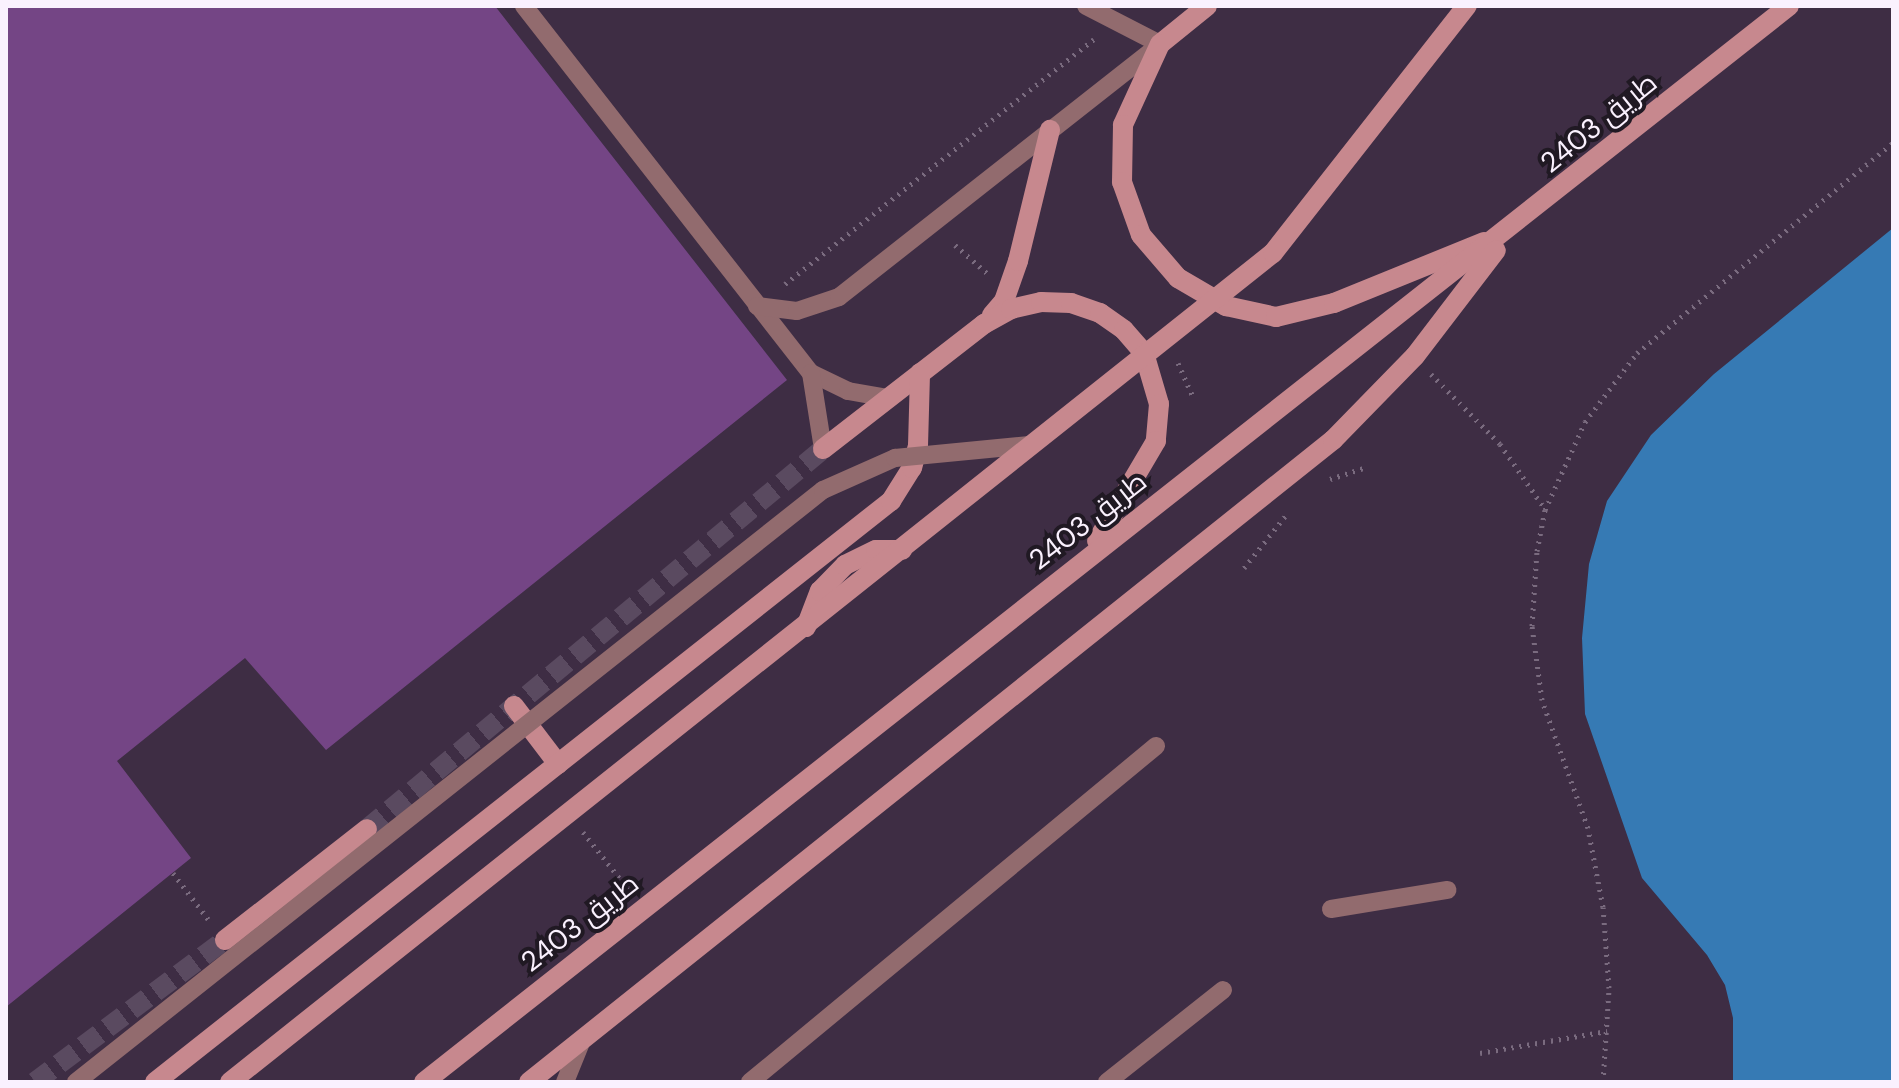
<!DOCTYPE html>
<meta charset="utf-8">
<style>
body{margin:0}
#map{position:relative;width:1899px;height:1088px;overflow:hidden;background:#3e2d44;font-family:"DM Sans",Cairo,sans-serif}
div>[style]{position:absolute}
.water>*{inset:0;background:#367ab4}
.building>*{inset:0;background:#744585}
.secondary-tunnel>*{height:20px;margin-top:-10px;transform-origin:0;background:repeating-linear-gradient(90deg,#5a4a60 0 20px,transparent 0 30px)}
.path>*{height:5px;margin-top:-2.5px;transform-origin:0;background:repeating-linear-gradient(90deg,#7a6b7f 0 2px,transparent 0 8px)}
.service>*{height:18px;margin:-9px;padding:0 9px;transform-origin:9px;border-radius:9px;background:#926b6e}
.secondary>*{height:20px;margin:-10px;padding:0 10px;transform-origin:10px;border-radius:10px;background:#c7888e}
.service-bridge>*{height:18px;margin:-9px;padding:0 9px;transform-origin:9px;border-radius:9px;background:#926b6e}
.secondary-bridge>*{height:20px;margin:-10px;padding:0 10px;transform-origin:10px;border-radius:10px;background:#c7888e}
span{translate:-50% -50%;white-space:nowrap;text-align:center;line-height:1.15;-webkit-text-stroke:8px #201923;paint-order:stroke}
.street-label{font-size:28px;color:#faf1fe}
.frame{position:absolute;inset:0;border:8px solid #faf1fe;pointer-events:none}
</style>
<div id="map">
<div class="water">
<i style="clip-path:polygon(1893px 228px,1893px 1082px,1733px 1082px,1733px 1018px,1725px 985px,1707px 955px,1642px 878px,1585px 714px,1582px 638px,1589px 564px,1607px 501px,1651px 435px,1714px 374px)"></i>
</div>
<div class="building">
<i style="clip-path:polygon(6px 6px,495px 6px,787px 380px,326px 750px,245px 658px,117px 761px,191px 858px,6px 1007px)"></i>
</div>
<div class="secondary-tunnel">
<i style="left:367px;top:829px;width:594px;rotate:-39.81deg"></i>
<i style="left:35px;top:1082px;width:237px;rotate:-36.8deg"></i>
</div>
<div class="path">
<i style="left:955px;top:245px;width:43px;rotate:41.2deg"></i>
<i style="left:785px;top:284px;width:394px;rotate:-38.4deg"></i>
<i style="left:1178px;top:363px;width:39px;rotate:66deg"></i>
<i style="left:1431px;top:374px;width:98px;rotate:45.4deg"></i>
<i style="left:1500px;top:444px;width:79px;rotate:55.3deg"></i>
<i style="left:1330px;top:479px;width:35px;rotate:-18deg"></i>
<i style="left:1244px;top:568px;width:68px;rotate:-51.6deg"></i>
<i style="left:583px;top:832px;width:74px;rotate:51.6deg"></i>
<i style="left:173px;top:873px;width:58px;rotate:52.7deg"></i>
<i style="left:1480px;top:1053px;width:129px;rotate:-9.8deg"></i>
<i style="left:1603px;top:1082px;width:94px;rotate:-86.3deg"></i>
<i style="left:1609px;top:988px;width:81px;rotate:-94.2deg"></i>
<i style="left:1603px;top:907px;width:80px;rotate:-100.8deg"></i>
<i style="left:1588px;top:828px;width:136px;rotate:-109.8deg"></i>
<i style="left:1542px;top:700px;width:75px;rotate:-97.7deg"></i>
<i style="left:1532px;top:626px;width:75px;rotate:-86.2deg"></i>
<i style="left:1537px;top:551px;width:42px;rotate:-79deg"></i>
<i style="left:1545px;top:510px;width:97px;rotate:-65.6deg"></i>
<i style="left:1585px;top:422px;width:86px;rotate:-53deg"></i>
<i style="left:1637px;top:353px;width:331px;rotate:-39.4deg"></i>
</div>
<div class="service">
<i style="left:524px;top:6px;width:466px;rotate:52deg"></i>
<i style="left:811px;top:373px;width:41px;rotate:25.9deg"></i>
<i style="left:848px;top:391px;width:41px;rotate:9.9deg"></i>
<i style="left:757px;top:306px;width:40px;rotate:7.1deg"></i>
<i style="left:797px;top:311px;width:44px;rotate:-18.4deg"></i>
<i style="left:839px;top:297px;width:409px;rotate:-38.2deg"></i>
<i style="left:1160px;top:44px;width:83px;rotate:-152.8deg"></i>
<i style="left:811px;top:373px;width:77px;rotate:81deg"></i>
<i style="left:1331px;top:909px;width:118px;rotate:-9.3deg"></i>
<i style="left:565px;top:1082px;width:45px;rotate:-68deg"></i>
<i style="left:750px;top:1082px;width:527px;rotate:-39.61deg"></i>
<i style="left:1107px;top:1082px;width:148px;rotate:-38.4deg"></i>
</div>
<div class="secondary">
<i style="left:1207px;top:6px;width:60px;rotate:141deg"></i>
<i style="left:1160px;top:44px;width:89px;rotate:114.6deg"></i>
<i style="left:1123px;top:125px;width:57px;rotate:91deg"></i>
<i style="left:1122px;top:182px;width:56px;rotate:70.3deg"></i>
<i style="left:1141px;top:235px;width:57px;rotate:49.3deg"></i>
<i style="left:1178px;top:278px;width:56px;rotate:30.3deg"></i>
<i style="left:1226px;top:306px;width:51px;rotate:12.4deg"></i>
<i style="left:1276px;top:317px;width:60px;rotate:-13.6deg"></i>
<i style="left:1334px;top:303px;width:162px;rotate:-22.1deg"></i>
<i style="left:992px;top:315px;width:18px;rotate:-49deg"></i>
<i style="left:1004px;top:301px;width:42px;rotate:-70.7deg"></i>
<i style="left:1018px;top:261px;width:135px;rotate:-76.3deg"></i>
<i style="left:823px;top:449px;width:204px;rotate:-37.8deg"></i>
<i style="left:984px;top:324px;width:31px;rotate:-29deg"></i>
<i style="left:1011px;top:309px;width:31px;rotate:-13deg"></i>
<i style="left:1041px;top:302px;width:30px;rotate:2deg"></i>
<i style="left:1071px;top:303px;width:31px;rotate:19deg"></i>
<i style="left:1100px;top:313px;width:29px;rotate:35deg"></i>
<i style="left:1124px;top:330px;width:30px;rotate:49deg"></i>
<i style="left:1144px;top:353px;width:53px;rotate:73.6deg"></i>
<i style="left:1159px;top:404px;width:37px;rotate:95deg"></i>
<i style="left:1156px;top:441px;width:116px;rotate:120.5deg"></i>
<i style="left:806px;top:627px;width:39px;rotate:-69deg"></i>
<i style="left:820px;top:591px;width:36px;rotate:-46deg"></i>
<i style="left:845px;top:565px;width:34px;rotate:-26deg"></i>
<i style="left:876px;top:550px;width:26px"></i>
<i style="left:514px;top:706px;width:73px;rotate:52.8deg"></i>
<i style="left:225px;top:940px;width:180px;rotate:-38deg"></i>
<i style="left:155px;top:1082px;width:938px;rotate:-38.29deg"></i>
<i style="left:891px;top:501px;width:39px;rotate:-58deg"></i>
<i style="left:912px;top:468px;width:23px;rotate:-75deg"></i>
<i style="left:918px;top:446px;width:73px;rotate:-88.4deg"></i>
<i style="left:424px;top:1082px;width:1738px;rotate:-38.25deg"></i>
<i style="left:529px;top:1082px;width:1029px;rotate:-38.61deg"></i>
<i style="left:1333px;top:440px;width:117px;rotate:-45.7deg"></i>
<i style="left:1415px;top:356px;width:133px;rotate:-52.6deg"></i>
</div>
<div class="service-bridge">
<i style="left:76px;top:1082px;width:953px;rotate:-38.4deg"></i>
<i style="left:823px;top:490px;width:79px;rotate:-24deg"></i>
<i style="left:895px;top:458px;width:135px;rotate:-5.5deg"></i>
</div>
<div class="secondary-bridge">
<i style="left:230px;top:1082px;width:1332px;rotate:-38.48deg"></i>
<i style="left:1273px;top:253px;width:314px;rotate:-51.9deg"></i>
</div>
<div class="street-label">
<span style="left:1599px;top:123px;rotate:-39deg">طريق 2403</span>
<span style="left:1088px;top:521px;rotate:-38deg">طريق 2403</span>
<span style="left:580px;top:923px;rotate:-38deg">طريق 2403</span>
</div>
<div class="frame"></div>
</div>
